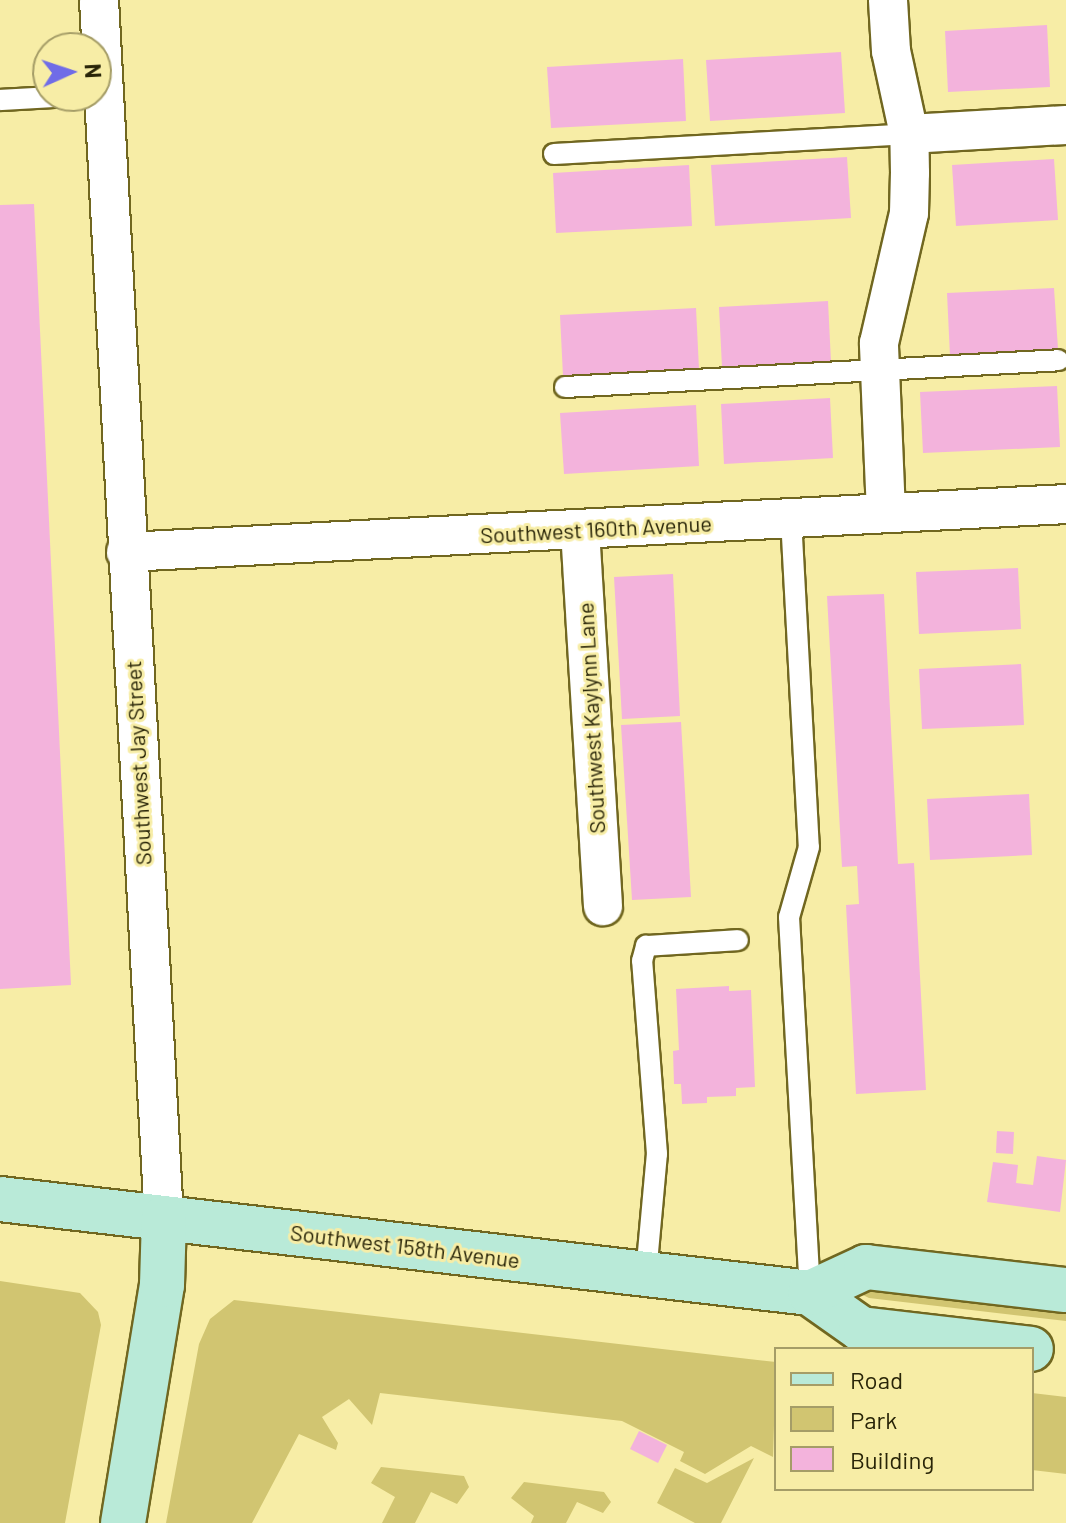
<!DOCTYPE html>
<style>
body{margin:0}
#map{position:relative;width:1066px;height:1523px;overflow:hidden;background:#f7eda6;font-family:Barlow,sans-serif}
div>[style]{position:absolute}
.green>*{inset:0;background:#d1c571}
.building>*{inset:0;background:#f3b3dc}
.roads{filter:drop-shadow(2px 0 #716720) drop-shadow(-2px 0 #716720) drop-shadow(0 2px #716720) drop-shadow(0 -2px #716720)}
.lane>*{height:20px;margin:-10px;padding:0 10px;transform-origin:10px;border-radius:10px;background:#fff}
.street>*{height:38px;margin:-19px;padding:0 19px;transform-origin:19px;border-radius:19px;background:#fff}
.secondary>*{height:44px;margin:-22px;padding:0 22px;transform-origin:22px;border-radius:22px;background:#b9ead8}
span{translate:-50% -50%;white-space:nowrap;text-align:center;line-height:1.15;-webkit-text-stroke:6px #f7eda6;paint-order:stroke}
.street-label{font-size:22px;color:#292508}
.legend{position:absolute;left:774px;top:1347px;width:260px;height:144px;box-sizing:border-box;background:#f7eda6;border:2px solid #a59d67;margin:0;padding:10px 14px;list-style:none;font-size:24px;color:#292508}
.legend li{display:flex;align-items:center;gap:16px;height:40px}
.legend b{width:40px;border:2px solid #a59d67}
.north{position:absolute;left:32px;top:32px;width:80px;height:80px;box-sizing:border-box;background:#f7eda6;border:2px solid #a59d67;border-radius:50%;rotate:87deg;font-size:22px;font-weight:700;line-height:32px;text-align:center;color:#292508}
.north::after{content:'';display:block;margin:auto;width:28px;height:36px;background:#706ce7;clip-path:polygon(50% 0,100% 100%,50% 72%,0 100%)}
</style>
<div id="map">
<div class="green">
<i style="clip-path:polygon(0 1281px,80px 1293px,98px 1312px,101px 1325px,65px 1523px,0 1523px)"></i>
<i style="clip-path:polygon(863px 1287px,1066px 1307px,1066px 1321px,869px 1298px,863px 1295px)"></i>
<i style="clip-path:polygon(234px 1300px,776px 1362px,773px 1457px,751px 1446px,705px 1474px,680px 1461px,684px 1452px,622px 1421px,380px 1393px,372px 1425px,349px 1399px,322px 1417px,338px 1443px,336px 1450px,299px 1434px,252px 1523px,166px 1523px,199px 1344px,210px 1319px)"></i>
<i style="clip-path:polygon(1032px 1393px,1066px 1397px,1066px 1474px,1032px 1470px)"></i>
<i style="clip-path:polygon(754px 1458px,721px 1523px,695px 1523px,657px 1503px,675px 1468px,707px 1483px)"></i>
<i style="clip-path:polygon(381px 1467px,464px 1476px,469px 1487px,457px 1504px,431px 1492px,415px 1523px,382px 1523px,395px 1497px,371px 1483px)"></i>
<i style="clip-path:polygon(524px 1482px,604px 1492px,611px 1502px,603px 1513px,577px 1502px,566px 1523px,531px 1523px,534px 1516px,511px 1498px)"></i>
</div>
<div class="building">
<i style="clip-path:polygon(1047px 25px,1050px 87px,948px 92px,945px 31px)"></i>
<i style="clip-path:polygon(841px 52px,845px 113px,710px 121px,706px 60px)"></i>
<i style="clip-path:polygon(683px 59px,686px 121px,551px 128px,547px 67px)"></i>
<i style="clip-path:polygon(847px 157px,851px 218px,715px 226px,711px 165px)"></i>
<i style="clip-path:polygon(1054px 159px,1058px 220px,956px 226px,952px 165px)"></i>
<i style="clip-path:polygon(689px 165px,692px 226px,556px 233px,553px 173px)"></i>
<i style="clip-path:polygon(34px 204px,71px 985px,0 989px,0 205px)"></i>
<i style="clip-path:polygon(1054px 288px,1058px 349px,950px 356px,947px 293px)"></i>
<i style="clip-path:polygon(828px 301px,831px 362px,722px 367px,719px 307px)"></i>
<i style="clip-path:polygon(696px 308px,699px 369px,563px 376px,560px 315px)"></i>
<i style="clip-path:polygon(1057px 386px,1060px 447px,923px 453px,920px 392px)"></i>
<i style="clip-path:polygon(830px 398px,833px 458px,724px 464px,721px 404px)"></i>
<i style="clip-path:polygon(696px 405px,699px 466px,564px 474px,560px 413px)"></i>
<i style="clip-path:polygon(1018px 568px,1021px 629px,919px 634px,916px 572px)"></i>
<i style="clip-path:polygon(673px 574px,680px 716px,622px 719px,614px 577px)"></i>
<i style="clip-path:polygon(884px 594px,898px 864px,914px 863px,926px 1090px,856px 1094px,846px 905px,859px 904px,857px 866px,842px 867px,827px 596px)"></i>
<i style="clip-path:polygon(1021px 664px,1024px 725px,922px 729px,919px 669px)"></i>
<i style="clip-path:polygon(681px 722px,691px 897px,632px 900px,621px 725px)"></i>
<i style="clip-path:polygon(1029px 794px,1032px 855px,930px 860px,927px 799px)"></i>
<i style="clip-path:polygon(729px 986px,729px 991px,751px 990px,755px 1087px,736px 1088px,736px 1096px,707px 1097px,707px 1103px,682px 1104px,681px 1084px,674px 1084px,673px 1051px,679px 1050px,676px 989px)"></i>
<i style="clip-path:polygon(997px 1131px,1014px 1132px,1013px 1154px,996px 1153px)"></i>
<i style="clip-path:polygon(1037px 1156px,1066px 1160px,1060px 1212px,987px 1202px,993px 1162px,1018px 1165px,1016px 1183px,1033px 1185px)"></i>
<i style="clip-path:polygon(639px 1431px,667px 1445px,658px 1463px,630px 1449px)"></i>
</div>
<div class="roads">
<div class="lane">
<i style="left:0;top:100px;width:70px;rotate:-3.3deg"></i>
<i style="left:554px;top:154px;width:356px;rotate:-3.2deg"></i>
<i style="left:565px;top:387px;width:494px;rotate:-3.1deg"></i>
<i style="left:791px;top:518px;width:329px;rotate:86.9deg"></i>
<i style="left:809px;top:847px;width:73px;rotate:105.9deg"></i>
<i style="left:789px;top:917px;width:377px;rotate:86.8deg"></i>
<i style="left:646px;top:1274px;width:121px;rotate:-84.8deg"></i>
<i style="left:657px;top:1154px;width:194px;rotate:-94.4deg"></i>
<i style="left:642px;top:961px;width:16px;rotate:-75deg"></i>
<i style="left:646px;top:946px;width:92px;rotate:-3.7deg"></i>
</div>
<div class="street">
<i style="left:99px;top:0;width:1220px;rotate:86.95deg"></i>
<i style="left:909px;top:134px;width:157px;rotate:-3.3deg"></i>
<i style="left:886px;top:513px;width:170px;rotate:-92.4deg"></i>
<i style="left:879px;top:343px;width:133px;rotate:-77deg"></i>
<i style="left:909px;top:213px;width:40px;rotate:-88.6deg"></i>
<i style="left:910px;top:173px;width:39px;rotate:-91deg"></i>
<i style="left:909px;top:134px;width:85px;rotate:-102.2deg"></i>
<i style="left:891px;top:51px;width:51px;rotate:-93.4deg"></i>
<i style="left:580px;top:530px;width:377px;rotate:86.5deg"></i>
<i style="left:126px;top:552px;width:941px;rotate:-2.92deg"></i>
</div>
<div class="secondary">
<i style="left:0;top:1199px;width:815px;rotate:6.62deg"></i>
<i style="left:810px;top:1293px;width:62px;rotate:35.2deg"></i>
<i style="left:861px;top:1329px;width:171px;rotate:6.7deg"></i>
<i style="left:810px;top:1293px;width:62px;rotate:-24.9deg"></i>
<i style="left:866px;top:1267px;width:201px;rotate:6.6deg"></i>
<i style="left:123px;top:1523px;width:241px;rotate:-80.7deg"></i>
<i style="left:162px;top:1285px;width:67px;rotate:-88.3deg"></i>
</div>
</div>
<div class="street-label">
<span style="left:596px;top:529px;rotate:-3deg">Southwest 160th Avenue</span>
<span style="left:591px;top:718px;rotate:-93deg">Southwest Kaylynn Lane</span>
<span style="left:138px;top:763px;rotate:-93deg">Southwest Jay Street</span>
<span style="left:405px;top:1246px;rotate:7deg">Southwest 158th Avenue</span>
</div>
<ul class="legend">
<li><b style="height:10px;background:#b9ead8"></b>Road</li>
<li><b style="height:22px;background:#d1c571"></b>Park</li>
<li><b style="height:22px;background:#f3b3dc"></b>Building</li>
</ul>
<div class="north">N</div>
</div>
